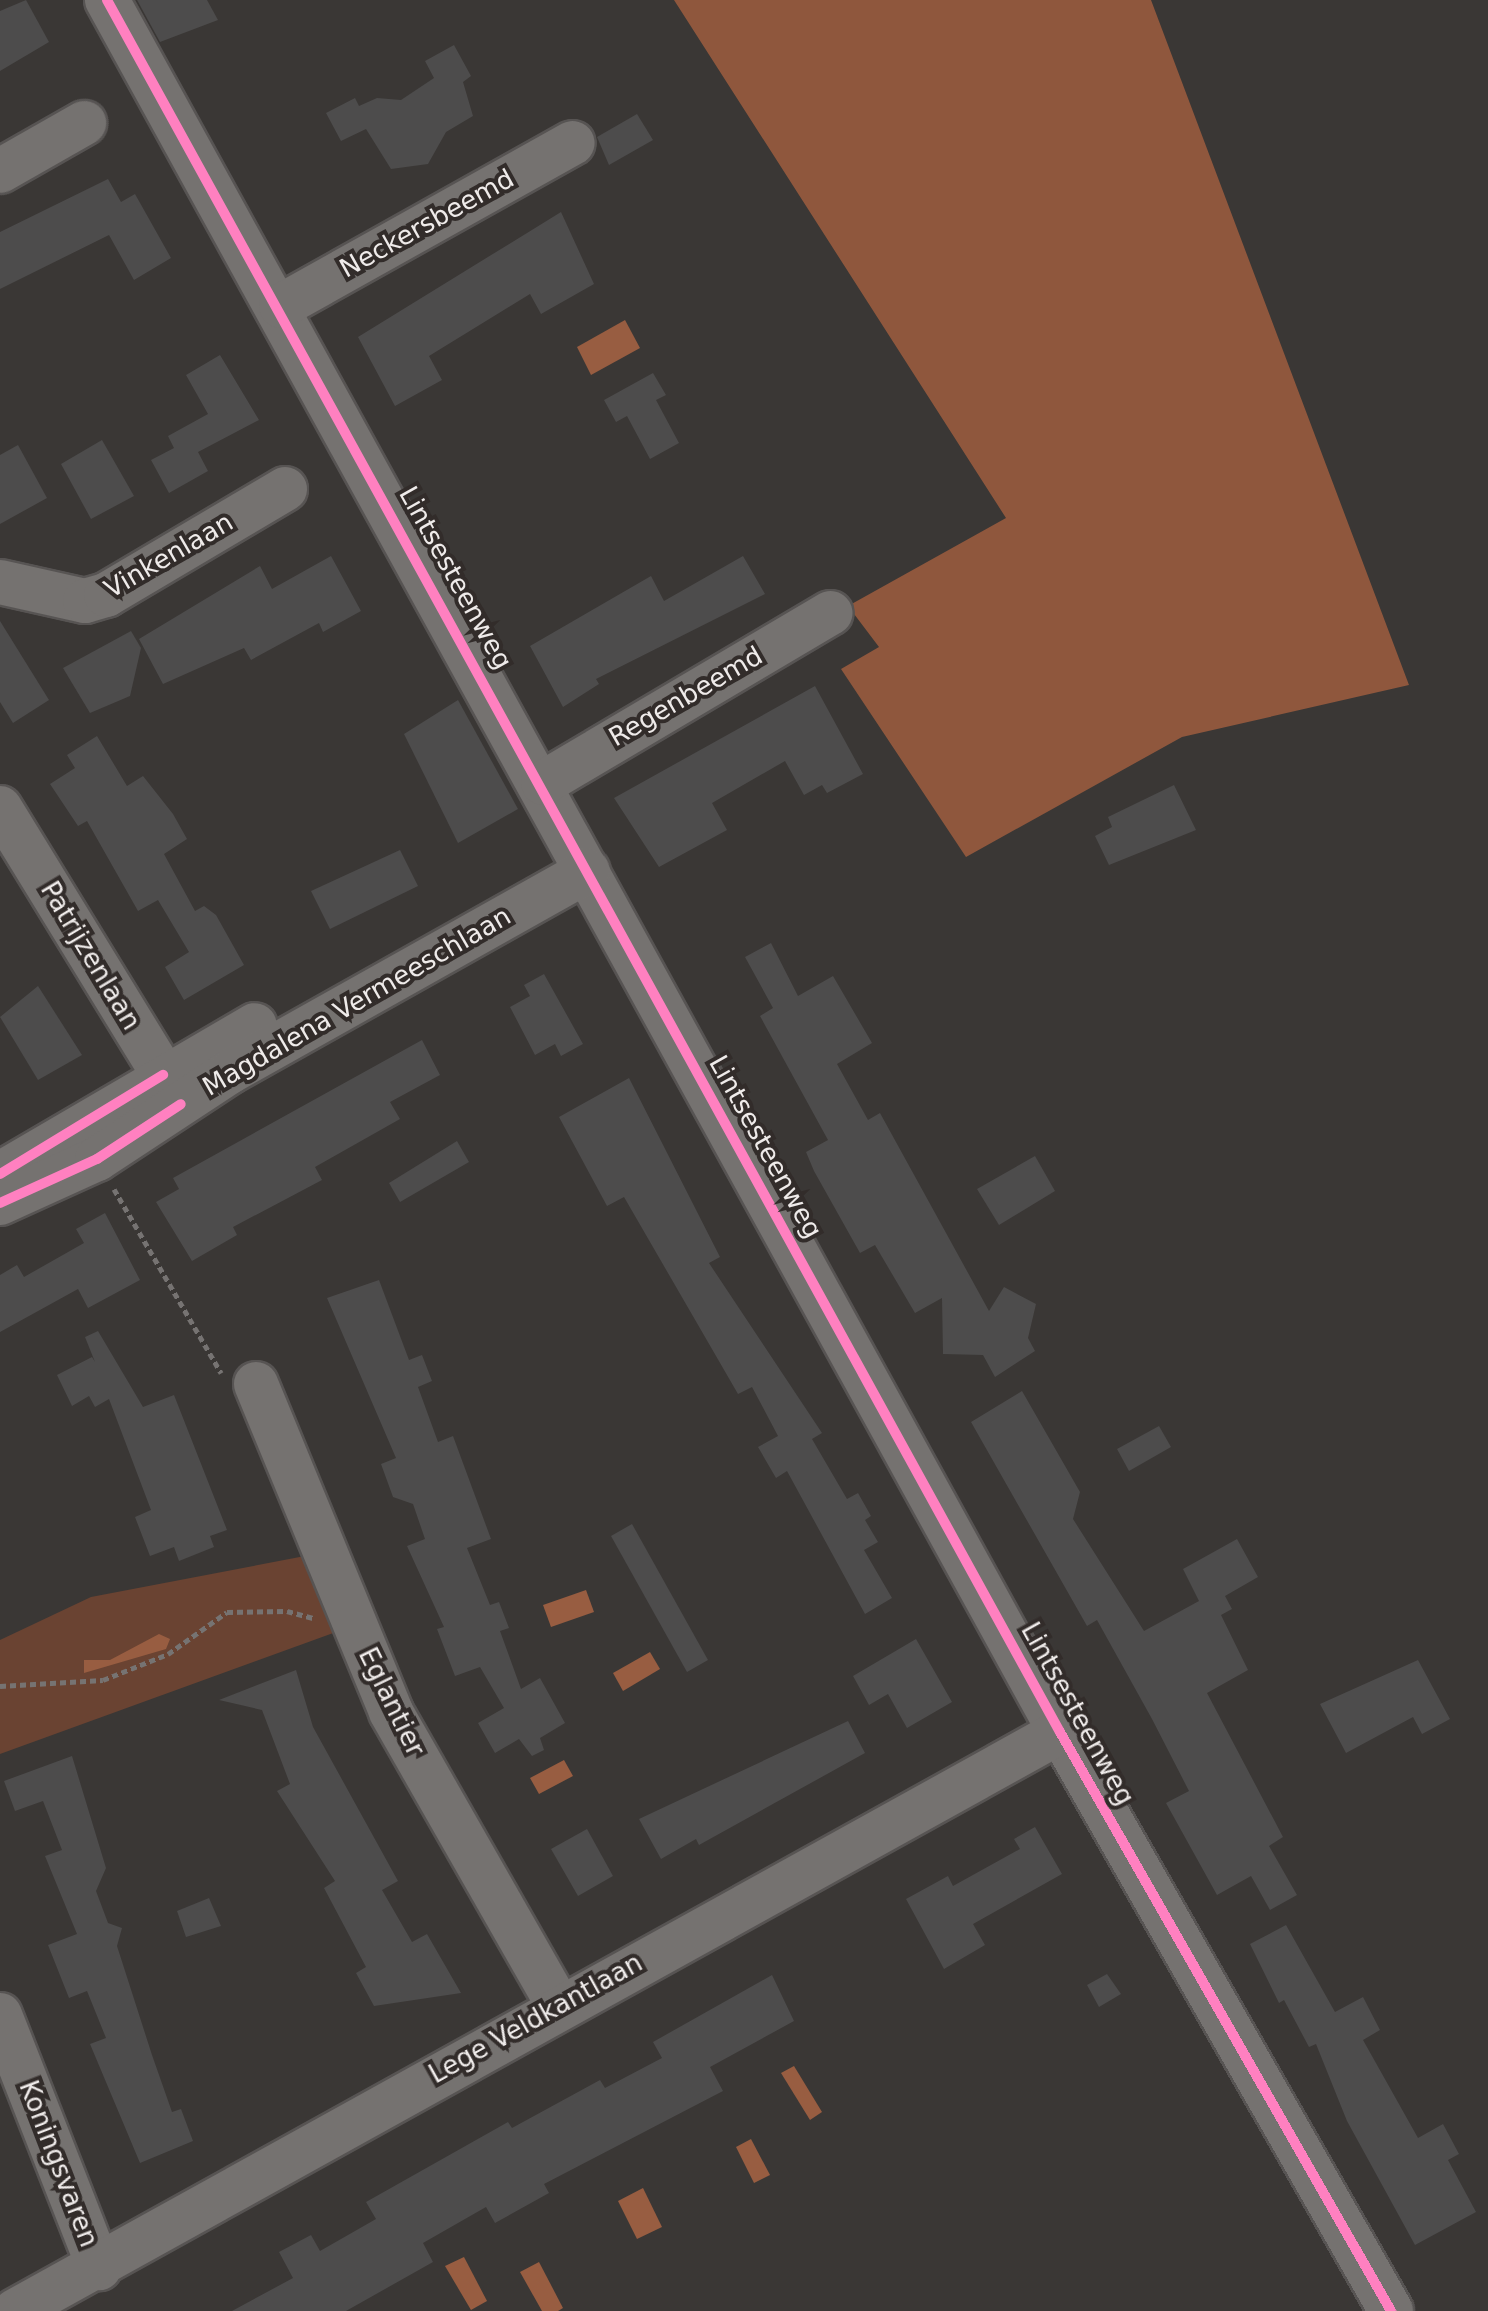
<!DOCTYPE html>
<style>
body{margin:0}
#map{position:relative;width:1488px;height:2311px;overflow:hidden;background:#3a3735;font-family:"DejaVu Sans",sans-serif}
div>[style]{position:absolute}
.green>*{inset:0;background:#6a4332}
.forest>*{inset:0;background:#8f573d}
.water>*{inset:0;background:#985d41}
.building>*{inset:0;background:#4d4c4c}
.path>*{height:5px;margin-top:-2.5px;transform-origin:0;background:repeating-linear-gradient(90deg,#767372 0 6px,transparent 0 10px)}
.roads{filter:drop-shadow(2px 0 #575453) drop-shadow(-2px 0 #575453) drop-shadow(0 2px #575453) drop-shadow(0 -2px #575453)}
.minor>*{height:44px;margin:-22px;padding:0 22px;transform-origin:22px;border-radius:22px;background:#757270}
.cycleway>*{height:10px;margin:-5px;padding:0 5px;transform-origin:5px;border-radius:5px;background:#ff80c0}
span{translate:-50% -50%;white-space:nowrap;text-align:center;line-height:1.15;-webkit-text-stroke:8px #322c2a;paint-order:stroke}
.street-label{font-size:26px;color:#efebea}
</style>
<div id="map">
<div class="green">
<i style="clip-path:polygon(305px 1556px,336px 1632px,0 1754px,0 1640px,91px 1597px)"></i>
</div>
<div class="forest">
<i style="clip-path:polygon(674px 0,1151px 0,1409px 685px,1182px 737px,966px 857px,841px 669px,879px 647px,848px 606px,1006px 518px)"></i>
</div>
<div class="water">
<i style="clip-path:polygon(625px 320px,640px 348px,591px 375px,577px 347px)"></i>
<i style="clip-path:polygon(586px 1590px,594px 1612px,551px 1627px,543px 1605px)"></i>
<i style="clip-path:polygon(159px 1634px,170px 1639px,166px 1649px,84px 1673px,84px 1660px,110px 1660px)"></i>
<i style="clip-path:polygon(650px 1652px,660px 1669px,623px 1691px,613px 1673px)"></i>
<i style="clip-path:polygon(564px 1760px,573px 1776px,539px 1794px,530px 1778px)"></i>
<i style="clip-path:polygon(794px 2066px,822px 2112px,810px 2120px,781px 2073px)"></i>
<i style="clip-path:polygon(751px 2139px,770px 2175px,754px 2183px,736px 2147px)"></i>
<i style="clip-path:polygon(643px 2188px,662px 2227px,637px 2239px,618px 2201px)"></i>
<i style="clip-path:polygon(464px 2257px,487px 2301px,471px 2310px,445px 2266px)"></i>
<i style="clip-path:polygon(539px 2262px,563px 2308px,558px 2311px,542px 2311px,520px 2272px)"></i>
</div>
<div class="building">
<i style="clip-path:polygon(26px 0,49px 42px,0 71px,0 11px)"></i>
<i style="clip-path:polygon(137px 0,207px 0,218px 20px,160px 42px)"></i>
<i style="clip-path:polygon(454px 45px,471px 76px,463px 82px,473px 116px,446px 132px,428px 164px,391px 169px,366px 129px,341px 141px,326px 113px,355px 98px,359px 106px,377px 98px,401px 100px,434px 78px,425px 61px)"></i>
<i style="clip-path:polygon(637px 114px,653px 140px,609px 165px,597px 137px)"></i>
<i style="clip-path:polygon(108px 179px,121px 202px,135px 194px,171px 258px,134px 280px,109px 235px,0 289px,0 232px)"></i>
<i style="clip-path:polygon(561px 212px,594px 284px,541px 314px,530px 294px,429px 356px,442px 380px,395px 406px,358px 337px)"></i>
<i style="clip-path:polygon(220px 355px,259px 420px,198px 452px,208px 471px,169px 493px,151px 460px,174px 448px,168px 436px,208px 414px,186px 375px)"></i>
<i style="clip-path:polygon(653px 373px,666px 395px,656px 400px,679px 443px,650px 459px,627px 416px,616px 422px,604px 400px)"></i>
<i style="clip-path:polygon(102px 440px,134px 496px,91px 519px,61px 464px)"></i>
<i style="clip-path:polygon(18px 445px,47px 498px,0 524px,0 455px)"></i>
<i style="clip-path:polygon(331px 556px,361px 611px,323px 632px,319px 623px,251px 660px,244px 648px,163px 684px,139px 639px,260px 566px,272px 589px)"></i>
<i style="clip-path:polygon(743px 556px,765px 594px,596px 679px,599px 684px,563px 707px,530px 646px,651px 576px,664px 601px)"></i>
<i style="clip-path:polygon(0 621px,49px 700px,13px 723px,0 702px)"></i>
<i style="clip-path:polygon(131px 631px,141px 648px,130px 696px,90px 713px,63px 668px)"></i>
<i style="clip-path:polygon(815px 686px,863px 774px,827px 793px,822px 785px,804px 795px,785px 761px,712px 803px,727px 830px,659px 867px,614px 798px)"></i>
<i style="clip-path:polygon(458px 700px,518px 809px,458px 843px,404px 734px)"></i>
<i style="clip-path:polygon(97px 736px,127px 786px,143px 776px,173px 814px,187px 839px,164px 854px,195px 911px,204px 906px,216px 915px,244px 965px,184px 1000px,165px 967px,189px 952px,158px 900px,138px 911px,87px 821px,78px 826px,50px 784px,75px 768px,67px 755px)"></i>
<i style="clip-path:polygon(1174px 785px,1196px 830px,1109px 865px,1095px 836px,1112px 827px,1108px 817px)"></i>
<i style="clip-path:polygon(400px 850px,418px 886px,330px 929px,311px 891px)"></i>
<i style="clip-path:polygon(771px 943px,798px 996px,833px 976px,872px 1043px,837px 1064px,868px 1120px,880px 1113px,989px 1311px,1004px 1287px,1036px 1304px,1028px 1338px,1035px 1351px,995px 1377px,983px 1355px,943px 1354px,942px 1298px,915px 1313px,875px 1245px,860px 1253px,814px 1171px,806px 1152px,828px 1140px,760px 1016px,773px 1008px,745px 957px)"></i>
<i style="clip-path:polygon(544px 974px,583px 1044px,561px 1056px,555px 1044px,535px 1055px,510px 1007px,530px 996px,524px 985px)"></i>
<i style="clip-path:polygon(38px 986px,82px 1055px,38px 1080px,0 1017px)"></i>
<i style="clip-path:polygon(422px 1040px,440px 1075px,390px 1102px,400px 1119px,315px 1167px,322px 1180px,233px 1227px,237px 1235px,192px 1261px,156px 1202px,179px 1189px,173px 1178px)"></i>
<i style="clip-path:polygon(629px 1078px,720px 1257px,709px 1263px,822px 1433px,812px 1439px,847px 1499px,858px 1493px,871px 1516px,865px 1520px,878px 1542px,864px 1550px,892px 1598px,865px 1614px,787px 1471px,776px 1478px,758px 1447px,778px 1436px,752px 1387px,738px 1394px,624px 1197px,607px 1206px,559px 1117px)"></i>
<i style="clip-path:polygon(457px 1141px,469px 1162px,400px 1202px,389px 1183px)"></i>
<i style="clip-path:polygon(1035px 1156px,1055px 1191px,999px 1225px,977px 1189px)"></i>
<i style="clip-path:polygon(105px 1213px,140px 1280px,88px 1308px,78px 1289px,0 1332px,0 1275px,17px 1265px,24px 1277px,84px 1243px,76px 1229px)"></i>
<i style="clip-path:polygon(379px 1280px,409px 1360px,422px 1355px,432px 1381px,418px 1387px,438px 1442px,453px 1436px,491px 1539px,467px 1548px,490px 1605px,499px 1602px,509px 1628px,500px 1631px,521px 1689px,540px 1678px,565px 1723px,540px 1738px,544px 1750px,532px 1756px,519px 1739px,495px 1753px,478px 1723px,504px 1708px,480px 1667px,455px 1676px,437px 1629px,444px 1627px,407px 1546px,425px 1539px,413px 1504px,393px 1497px,381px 1464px,396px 1458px,327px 1298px)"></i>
<i style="clip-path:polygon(98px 1331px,143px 1407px,174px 1395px,227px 1530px,210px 1536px,214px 1547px,179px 1561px,174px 1547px,150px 1556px,135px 1517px,151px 1510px,109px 1399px,95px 1407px,89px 1396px,72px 1406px,57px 1375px,92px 1357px,95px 1362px,85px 1337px)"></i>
<i style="clip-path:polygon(1022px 1391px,1080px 1492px,1073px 1519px,1144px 1631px,1199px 1601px,1183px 1569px,1237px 1539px,1258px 1577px,1225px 1596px,1232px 1609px,1221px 1615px,1248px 1670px,1207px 1693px,1283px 1837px,1269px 1846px,1297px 1895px,1270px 1910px,1251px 1876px,1217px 1895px,1166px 1803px,1189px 1791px,1152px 1719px,1097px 1620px,1087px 1626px,971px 1422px)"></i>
<i style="clip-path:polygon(1159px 1426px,1171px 1447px,1129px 1471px,1117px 1449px)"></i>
<i style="clip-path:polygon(632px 1524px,708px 1660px,687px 1672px,611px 1536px)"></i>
<i style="clip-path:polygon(916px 1639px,952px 1702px,907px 1728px,888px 1694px,869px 1705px,853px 1676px)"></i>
<i style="clip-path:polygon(1418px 1660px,1450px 1719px,1422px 1734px,1413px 1717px,1346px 1753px,1320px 1704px)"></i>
<i style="clip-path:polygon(296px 1670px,313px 1727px,398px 1881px,382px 1890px,412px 1942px,427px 1934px,461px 1993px,374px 2006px,356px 1973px,366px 1967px,324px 1888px,335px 1881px,277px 1791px,290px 1784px,262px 1710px,219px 1700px)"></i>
<i style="clip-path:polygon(848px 1721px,865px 1753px,699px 1845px,696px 1839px,661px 1859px,639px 1819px)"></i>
<i style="clip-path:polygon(72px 1756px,106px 1868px,96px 1891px,108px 1923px,122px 1928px,117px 1946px,152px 2055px,172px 2112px,181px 2109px,193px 2141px,140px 2163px,90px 2044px,106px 2038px,87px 1991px,69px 1998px,48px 1945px,77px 1934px,45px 1856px,62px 1850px,43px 1801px,15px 1811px,4px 1781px)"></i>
<i style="clip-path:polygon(1035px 1827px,1062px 1874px,973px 1924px,985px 1945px,944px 1969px,906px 1899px,948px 1876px,953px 1886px,1020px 1849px,1014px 1839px)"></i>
<i style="clip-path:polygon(587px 1829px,613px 1876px,578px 1896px,551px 1849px)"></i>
<i style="clip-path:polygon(209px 1898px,221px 1926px,186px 1937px,177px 1911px)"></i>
<i style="clip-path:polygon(1286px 1925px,1335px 2012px,1363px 1997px,1380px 2030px,1363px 2040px,1418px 2138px,1443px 2124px,1459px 2154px,1448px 2160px,1476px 2212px,1415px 2245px,1347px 2121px,1316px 2044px,1309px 2047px,1284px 2000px,1279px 2003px,1250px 1944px)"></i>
<i style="clip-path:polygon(1107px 1974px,1121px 1994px,1099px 2007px,1087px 1985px)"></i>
<i style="clip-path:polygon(772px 1975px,794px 2021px,710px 2067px,723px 2091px,544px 2184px,549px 2193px,495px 2223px,486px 2207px,423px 2243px,433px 2262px,346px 2311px,232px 2311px,293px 2278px,279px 2252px,311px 2235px,320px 2251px,376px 2219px,366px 2202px,508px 2122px,512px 2128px,600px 2080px,605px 2088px,662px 2058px,653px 2042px)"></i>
</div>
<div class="path">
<i style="left:114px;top:1189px;width:213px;rotate:59.8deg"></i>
<i style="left:0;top:1686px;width:103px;rotate:-3.3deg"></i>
<i style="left:103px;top:1680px;width:70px;rotate:-21.8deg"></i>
<i style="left:168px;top:1654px;width:72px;rotate:-35.4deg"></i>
<i style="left:227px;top:1612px;width:60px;rotate:-1deg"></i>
<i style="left:287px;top:1611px;width:27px;rotate:15deg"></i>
</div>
<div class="roads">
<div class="minor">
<i style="left:107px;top:0;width:1977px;rotate:61.18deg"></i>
<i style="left:1060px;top:1732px;width:667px;rotate:60.24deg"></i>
<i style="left:0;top:171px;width:97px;rotate:-29.7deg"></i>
<i style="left:281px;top:306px;width:334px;rotate:-29.2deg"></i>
<i style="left:0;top:582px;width:87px;rotate:12.6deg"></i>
<i style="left:85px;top:601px;width:22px;rotate:-16deg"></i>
<i style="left:106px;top:595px;width:208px;rotate:-30.6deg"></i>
<i style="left:543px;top:783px;width:334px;rotate:-30.6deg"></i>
<i style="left:0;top:808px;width:341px;rotate:58.5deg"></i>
<i style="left:0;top:1174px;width:295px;rotate:-30.3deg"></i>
<i style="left:0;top:1203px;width:107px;rotate:-24.4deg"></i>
<i style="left:97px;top:1159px;width:160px;rotate:-33.3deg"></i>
<i style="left:231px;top:1071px;width:409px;rotate:-29.3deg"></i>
<i style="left:256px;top:1384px;width:355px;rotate:67.6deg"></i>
<i style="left:391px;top:1712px;width:337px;rotate:60.3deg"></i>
<i style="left:0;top:2015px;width:272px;rotate:68.6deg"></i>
<i style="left:15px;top:2311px;width:1195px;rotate:-28.99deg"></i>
</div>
</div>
<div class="cycleway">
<i style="left:107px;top:0;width:1977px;rotate:61.18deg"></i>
<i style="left:1060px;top:1732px;width:667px;rotate:60.24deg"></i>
<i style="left:0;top:1174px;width:191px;rotate:-31.3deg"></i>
<i style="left:0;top:1203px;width:107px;rotate:-24.4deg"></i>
<i style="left:97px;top:1159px;width:100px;rotate:-33.2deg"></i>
</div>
<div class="street-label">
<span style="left:427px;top:224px;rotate:-29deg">Neckersbeemd</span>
<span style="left:169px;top:556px;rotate:-30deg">Vinkenlaan</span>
<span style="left:455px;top:578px;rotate:61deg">Lintsesteenweg</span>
<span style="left:686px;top:697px;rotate:-30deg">Regenbeemd</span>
<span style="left:90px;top:956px;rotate:59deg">Patrijzenlaan</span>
<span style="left:357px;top:1002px;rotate:-30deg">Magdalena Vermeeschlaan</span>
<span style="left:765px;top:1147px;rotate:61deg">Lintsesteenweg</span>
<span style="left:391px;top:1702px;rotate:64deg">Eglantier</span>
<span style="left:1077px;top:1714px;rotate:61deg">Lintsesteenweg</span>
<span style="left:536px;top:2019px;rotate:-29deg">Lege Veldkantlaan</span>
<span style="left:58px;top:2164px;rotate:69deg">Koningsvaren</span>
</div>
</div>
